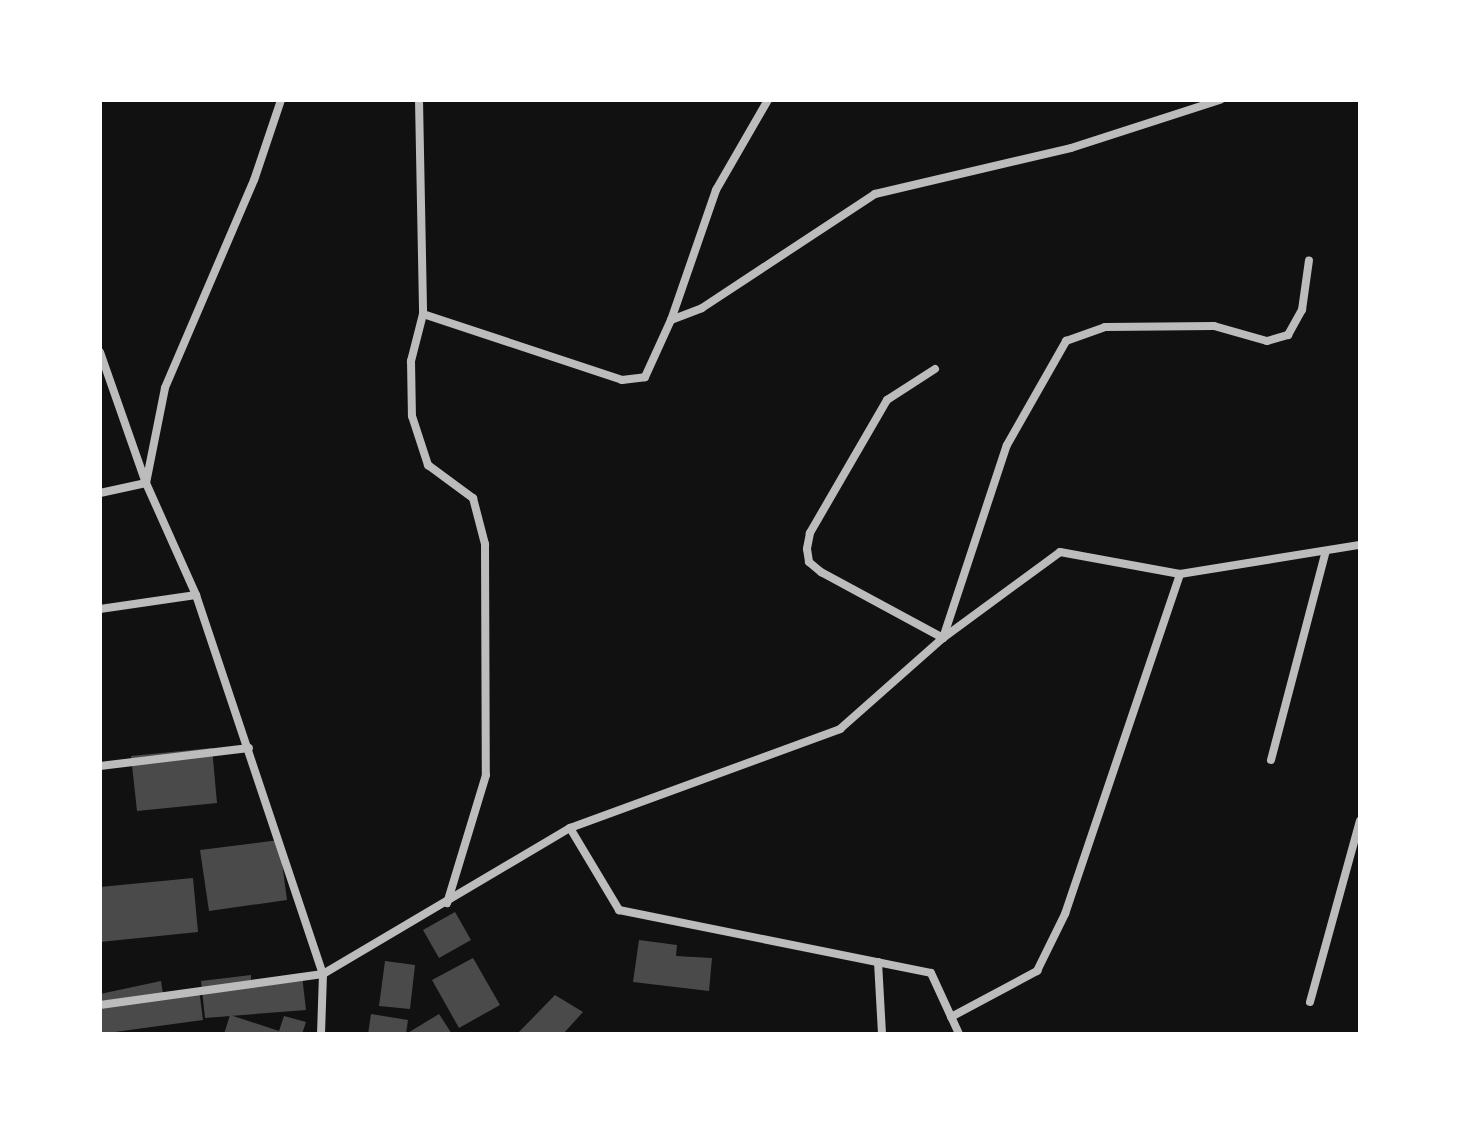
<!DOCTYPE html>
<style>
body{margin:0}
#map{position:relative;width:1460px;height:1134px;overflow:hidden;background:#111;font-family:"Nunito Sans",sans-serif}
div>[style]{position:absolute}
.building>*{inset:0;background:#4a4a4a}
.minor>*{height:8px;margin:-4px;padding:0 4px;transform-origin:4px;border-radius:4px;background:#bcbcbc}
span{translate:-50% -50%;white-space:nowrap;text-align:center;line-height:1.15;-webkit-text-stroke:8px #fff;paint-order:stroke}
.frame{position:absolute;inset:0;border:102px solid #fff;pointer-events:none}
</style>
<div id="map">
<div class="building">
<i style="clip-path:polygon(212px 748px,217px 803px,137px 811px,131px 756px)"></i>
<i style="clip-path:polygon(279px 840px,287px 900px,209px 911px,200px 850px)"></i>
<i style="clip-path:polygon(193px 878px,198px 932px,100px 942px,100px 887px)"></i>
<i style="clip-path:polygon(455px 912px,471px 940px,439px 958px,423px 930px)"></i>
<i style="clip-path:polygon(639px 940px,677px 945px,676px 956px,712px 958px,709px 991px,633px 982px)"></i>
<i style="clip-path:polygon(473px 958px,500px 1005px,459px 1028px,432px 980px)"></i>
<i style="clip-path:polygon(385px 961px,415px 965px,410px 1009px,379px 1006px)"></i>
<i style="clip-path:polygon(251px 975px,251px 980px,302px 975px,306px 1010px,205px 1018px,201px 981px)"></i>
<i style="clip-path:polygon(161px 981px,163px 994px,199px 989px,203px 1020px,100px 1034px,100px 994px)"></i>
<i style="clip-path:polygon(555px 995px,583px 1012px,563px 1034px,517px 1034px)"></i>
<i style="clip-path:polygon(371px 1014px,408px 1020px,406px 1034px,439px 1014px,452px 1034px,368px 1034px)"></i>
<i style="clip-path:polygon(230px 1015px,279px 1031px,284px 1016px,306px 1022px,302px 1034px,224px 1034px)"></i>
</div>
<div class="minor">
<i style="left:281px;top:100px;width:84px;rotate:108.6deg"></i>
<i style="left:254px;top:180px;width:226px;rotate:113.2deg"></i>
<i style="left:165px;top:388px;width:97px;rotate:101.3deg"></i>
<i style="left:146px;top:483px;width:123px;rotate:65.9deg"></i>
<i style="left:196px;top:595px;width:400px;rotate:71.5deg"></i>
<i style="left:323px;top:974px;width:60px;rotate:91.9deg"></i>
<i style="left:419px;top:100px;width:214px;rotate:88.9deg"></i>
<i style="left:423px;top:314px;width:49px;rotate:104.3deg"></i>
<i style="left:411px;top:361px;width:55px;rotate:89deg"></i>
<i style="left:412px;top:416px;width:52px;rotate:71.9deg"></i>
<i style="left:428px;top:465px;width:56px;rotate:36.3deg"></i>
<i style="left:473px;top:498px;width:48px;rotate:75.4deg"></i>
<i style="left:485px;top:544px;width:231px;rotate:89.8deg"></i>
<i style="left:486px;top:775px;width:134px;rotate:106.9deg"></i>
<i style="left:423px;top:314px;width:210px;rotate:18.3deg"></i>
<i style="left:622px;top:380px;width:23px;rotate:-7deg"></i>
<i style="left:645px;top:377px;width:63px;rotate:-65.5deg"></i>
<i style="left:671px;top:320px;width:138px;rotate:-70.9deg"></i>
<i style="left:716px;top:190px;width:104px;rotate:-60deg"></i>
<i style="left:671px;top:320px;width:33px;rotate:-21deg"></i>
<i style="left:702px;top:308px;width:207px;rotate:-33.4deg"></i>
<i style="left:875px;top:194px;width:201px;rotate:-13.2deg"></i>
<i style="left:1071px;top:148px;width:157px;rotate:-17.9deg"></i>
<i style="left:100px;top:352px;width:139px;rotate:70.7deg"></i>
<i style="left:146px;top:483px;width:47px;rotate:167.7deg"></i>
<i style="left:935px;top:369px;width:57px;rotate:147.1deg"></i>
<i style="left:887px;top:400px;width:154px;rotate:120.1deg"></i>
<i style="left:810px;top:533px;width:16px;rotate:101deg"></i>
<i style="left:807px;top:549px;width:13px;rotate:81deg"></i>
<i style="left:809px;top:562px;width:16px;rotate:40deg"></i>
<i style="left:821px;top:572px;width:139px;rotate:28.4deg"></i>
<i style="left:943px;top:638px;width:203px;rotate:-71.7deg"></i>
<i style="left:1007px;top:445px;width:120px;rotate:-60.4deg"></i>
<i style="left:1066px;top:341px;width:41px;rotate:-19.7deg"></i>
<i style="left:1105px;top:327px;width:109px;rotate:-0.5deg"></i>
<i style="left:1214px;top:326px;width:55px;rotate:15.8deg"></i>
<i style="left:1267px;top:341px;width:22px;rotate:-16deg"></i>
<i style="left:1288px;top:335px;width:29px;rotate:-61deg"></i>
<i style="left:1302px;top:310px;width:50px;rotate:-82deg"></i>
<i style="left:100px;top:609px;width:97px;rotate:-8.3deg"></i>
<i style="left:1271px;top:760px;width:213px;rotate:-75.3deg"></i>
<i style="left:100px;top:766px;width:150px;rotate:-6.9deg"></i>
<i style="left:570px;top:828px;width:96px;rotate:59.1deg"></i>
<i style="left:619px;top:910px;width:318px;rotate:11.4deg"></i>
<i style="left:931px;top:973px;width:67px;rotate:65.3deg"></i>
<i style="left:878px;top:962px;width:72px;rotate:86.8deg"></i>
<i style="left:1310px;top:1002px;width:188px;rotate:-74.6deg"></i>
<i style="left:100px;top:1005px;width:225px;rotate:-7.9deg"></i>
<i style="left:323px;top:974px;width:287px;rotate:-30.6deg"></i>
<i style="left:570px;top:828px;width:288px;rotate:-20.1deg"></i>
<i style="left:840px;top:729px;width:137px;rotate:-41.5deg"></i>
<i style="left:943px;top:638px;width:145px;rotate:-36.3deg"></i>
<i style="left:1060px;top:552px;width:122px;rotate:10.4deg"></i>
<i style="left:1180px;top:574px;width:182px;rotate:-9.2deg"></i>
<i style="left:951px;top:1017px;width:98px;rotate:-28.1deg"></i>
<i style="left:1037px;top:971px;width:64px;rotate:-63.8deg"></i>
<i style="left:1065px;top:914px;width:359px;rotate:-71.3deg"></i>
</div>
<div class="frame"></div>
</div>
